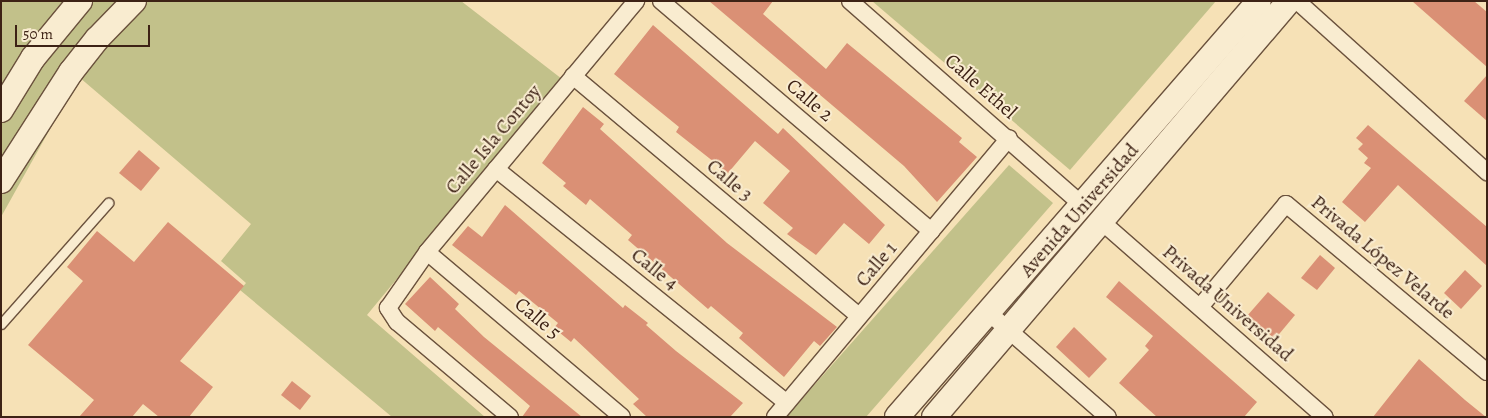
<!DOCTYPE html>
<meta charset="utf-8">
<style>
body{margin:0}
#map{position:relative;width:1488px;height:418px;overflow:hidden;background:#f6e1b6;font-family:Alegreya,serif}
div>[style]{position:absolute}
.green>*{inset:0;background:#c2c18a}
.building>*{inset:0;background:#da9075}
.roads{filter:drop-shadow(1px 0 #6b523d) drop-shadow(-1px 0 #6b523d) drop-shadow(0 1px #6b523d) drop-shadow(0 -1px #6b523d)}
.service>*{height:9px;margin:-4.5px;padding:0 4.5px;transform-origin:4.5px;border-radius:4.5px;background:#f9ecd0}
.minor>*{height:16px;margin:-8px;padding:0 8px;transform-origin:8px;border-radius:8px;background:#f9ecd0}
.secondary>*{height:24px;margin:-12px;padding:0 12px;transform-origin:12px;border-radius:12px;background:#f9ecd0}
span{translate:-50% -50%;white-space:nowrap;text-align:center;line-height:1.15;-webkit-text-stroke:4px #f9ecd0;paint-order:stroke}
.street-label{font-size:20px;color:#3d2215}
.frame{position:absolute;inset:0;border:2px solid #3d2215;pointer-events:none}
.scale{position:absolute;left:15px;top:25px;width:135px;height:22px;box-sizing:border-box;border:2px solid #3d2215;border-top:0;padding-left:6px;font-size:15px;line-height:18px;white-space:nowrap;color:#3d2215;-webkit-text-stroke:4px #f9ecd0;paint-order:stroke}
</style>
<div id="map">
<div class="green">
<i style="clip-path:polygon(1px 1px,461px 1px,562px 79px,367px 315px,485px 417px,392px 417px,240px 290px,246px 283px,221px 261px,251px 224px,79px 77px,1px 217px)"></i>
<i style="clip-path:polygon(872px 1px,1216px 1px,1070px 170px)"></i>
<i style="clip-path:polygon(1009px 165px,1053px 203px,866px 417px,786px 417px)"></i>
</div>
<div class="building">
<i style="clip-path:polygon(709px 1px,773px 1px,763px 14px,826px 69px,847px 43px,962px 138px,959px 142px,977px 157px,937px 202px,904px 166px)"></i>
<i style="clip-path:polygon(1412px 1px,1474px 1px,1487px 12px,1487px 67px)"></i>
<i style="clip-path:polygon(653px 25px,778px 134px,783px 128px,885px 225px,869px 244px,844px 223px,816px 255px,787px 234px,793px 228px,763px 203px,790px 171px,755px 141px,728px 173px,676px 132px,679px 127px,614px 74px)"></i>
<i style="clip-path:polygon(1487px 75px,1487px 121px,1464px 101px)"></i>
<i style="clip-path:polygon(583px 107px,604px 124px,600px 129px,727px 243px,837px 327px,820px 346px,814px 341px,784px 377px,739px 338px,743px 333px,711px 306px,708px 309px,628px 240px,632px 235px,590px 199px,586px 205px,563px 186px,566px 183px,542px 163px)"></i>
<i style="clip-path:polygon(1368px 125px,1487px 227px,1487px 266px,1398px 185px,1365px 222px,1342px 202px,1371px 168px,1364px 163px,1368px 158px,1358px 149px,1363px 144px,1356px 138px)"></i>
<i style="clip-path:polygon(139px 150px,160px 168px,141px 191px,119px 173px)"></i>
<i style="clip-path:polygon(505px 205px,623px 308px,625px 305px,648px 323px,646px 325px,676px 351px,743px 403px,730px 417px,647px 417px,633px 404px,639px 399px,574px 338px,571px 342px,554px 328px,558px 323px,519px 291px,516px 295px,452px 245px,468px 226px,482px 237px)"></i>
<i style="clip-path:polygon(168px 222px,244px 286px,180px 361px,213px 387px,189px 417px,159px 417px,143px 404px,132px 417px,79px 417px,94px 400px,28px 345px,83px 281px,67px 267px,97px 231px,134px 262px)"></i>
<i style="clip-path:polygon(1320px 255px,1335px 268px,1317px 290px,1301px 278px)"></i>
<i style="clip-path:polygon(1465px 270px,1482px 286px,1461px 309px,1444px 293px)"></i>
<i style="clip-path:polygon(430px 277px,459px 304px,455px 309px,484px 337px,582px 417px,522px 417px,530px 406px,438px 327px,435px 331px,405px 304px)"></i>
<i style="clip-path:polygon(1119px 281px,1257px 402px,1244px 417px,1157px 417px,1119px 383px,1149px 350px,1145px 346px,1153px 336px,1106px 297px)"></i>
<i style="clip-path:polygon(1268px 292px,1295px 315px,1275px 339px,1247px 316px)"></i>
<i style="clip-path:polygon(1074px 327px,1107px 359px,1089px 378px,1056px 347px)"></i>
<i style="clip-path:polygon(1419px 359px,1465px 400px,1486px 417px,1373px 417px)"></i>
<i style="clip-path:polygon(292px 381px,311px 396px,300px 410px,281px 395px)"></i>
</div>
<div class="roads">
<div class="service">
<i style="left:1px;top:324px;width:162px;rotate:-48.5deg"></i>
</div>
<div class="minor">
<i style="left:661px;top:1px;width:355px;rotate:40.4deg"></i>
<i style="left:850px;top:1px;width:310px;rotate:41.3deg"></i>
<i style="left:1297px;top:1px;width:256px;rotate:42deg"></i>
<i style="left:573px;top:76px;width:373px;rotate:40deg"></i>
<i style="left:496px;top:169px;width:373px;rotate:38.8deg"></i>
<i style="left:1102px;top:222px;width:296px;rotate:41.2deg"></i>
<i style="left:427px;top:252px;width:255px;rotate:40.2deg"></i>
<i style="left:1200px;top:307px;width:134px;rotate:-50.1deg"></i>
<i style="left:1286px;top:204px;width:262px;rotate:39.9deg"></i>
<i style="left:989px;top:313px;width:158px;rotate:41.2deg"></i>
<i style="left:510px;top:417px;width:148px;rotate:-139.9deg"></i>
<i style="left:397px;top:322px;width:17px;rotate:-123deg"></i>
<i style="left:388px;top:308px;width:68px;rotate:-55.1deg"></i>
<i style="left:427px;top:252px;width:327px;rotate:-50.2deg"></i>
<i style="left:775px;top:417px;width:364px;rotate:-50deg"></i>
</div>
<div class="secondary">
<i style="left:1px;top:110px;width:61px;rotate:-58.4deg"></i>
<i style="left:33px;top:58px;width:74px;rotate:-50.5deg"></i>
<i style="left:1px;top:181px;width:130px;rotate:-57.3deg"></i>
<i style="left:71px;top:72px;width:42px;rotate:-51.8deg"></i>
<i style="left:97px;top:39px;width:53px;rotate:-45.8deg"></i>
<i style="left:897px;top:417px;width:551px;rotate:-48.97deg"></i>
<i style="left:934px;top:417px;width:547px;rotate:-49.52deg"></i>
</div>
</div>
<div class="street-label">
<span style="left:981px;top:86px;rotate:41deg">Calle Ethel</span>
<span style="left:810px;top:100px;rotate:40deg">Calle 2</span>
<span style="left:493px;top:139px;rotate:-50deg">Calle Isla Contoy</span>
<span style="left:730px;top:180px;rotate:40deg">Calle 3</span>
<span style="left:1079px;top:210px;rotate:-49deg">Avenida Universidad</span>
<span style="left:1383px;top:257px;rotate:40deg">Privada López Velarde</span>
<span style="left:876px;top:264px;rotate:-50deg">Calle 1</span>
<span style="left:655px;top:269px;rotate:39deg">Calle 4</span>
<span style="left:1228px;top:303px;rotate:41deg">Privada Universidad</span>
<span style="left:538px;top:318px;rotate:40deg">Calle 5</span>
</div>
<div class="frame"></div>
<div class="scale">50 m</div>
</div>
